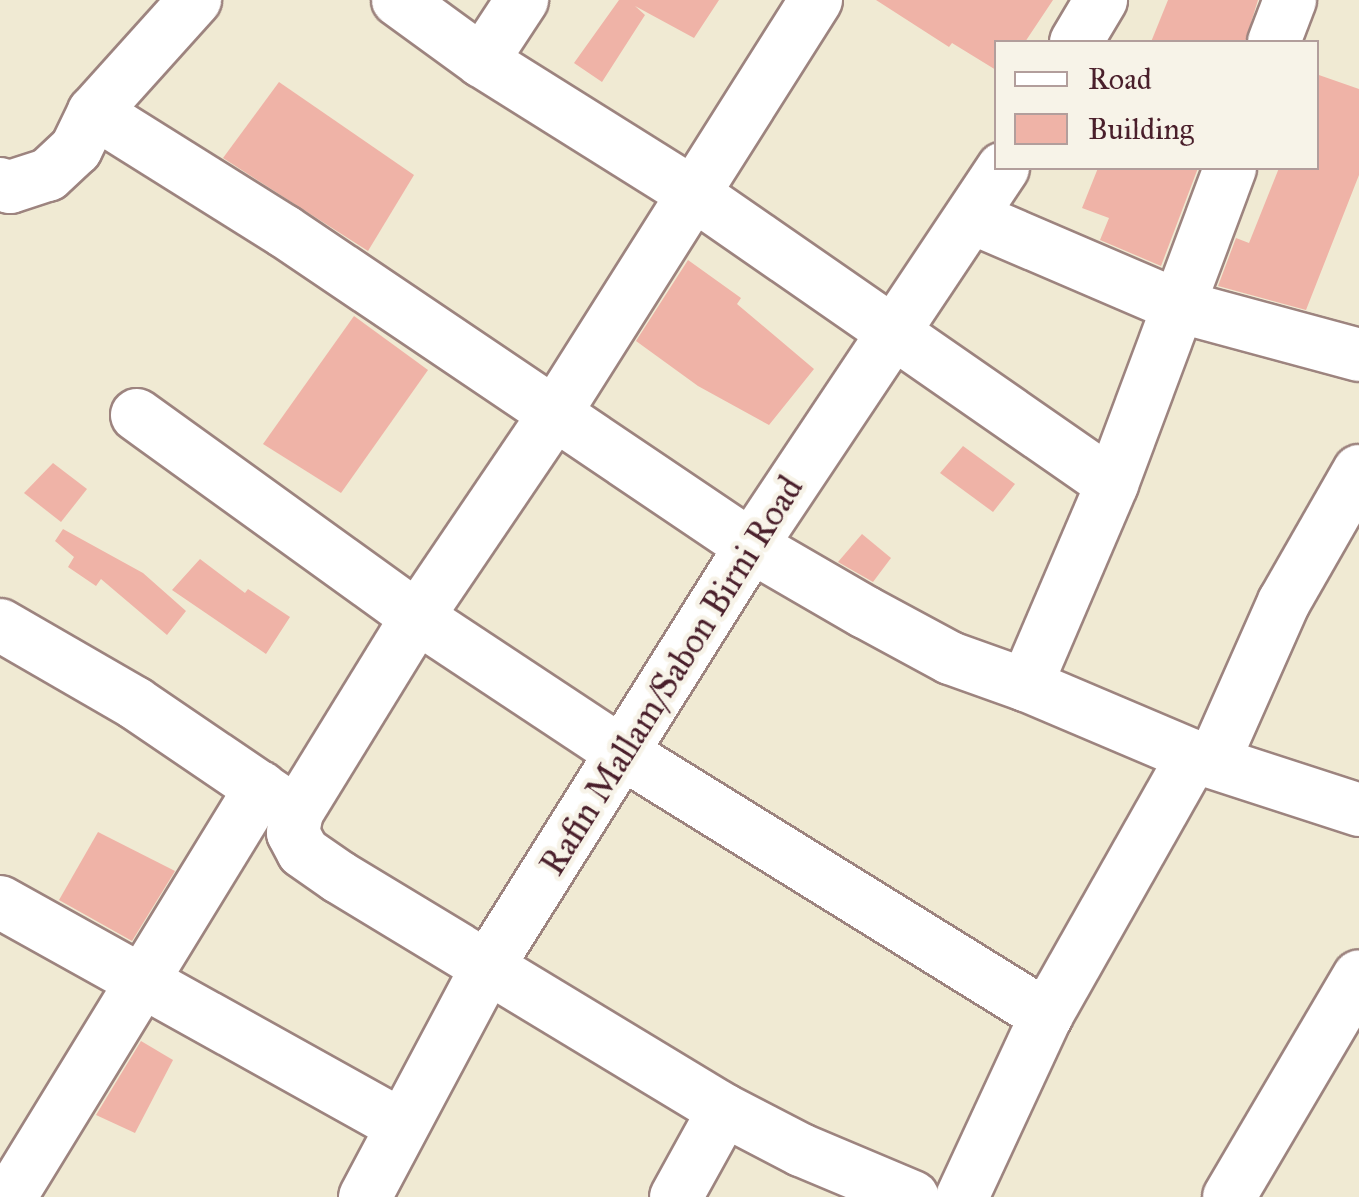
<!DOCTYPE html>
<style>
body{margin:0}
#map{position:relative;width:1359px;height:1197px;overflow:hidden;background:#f0ead3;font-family:"IM FELL Great Primer",serif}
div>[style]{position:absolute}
.building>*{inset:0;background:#efb3a7}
.roads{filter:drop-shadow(2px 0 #9d847f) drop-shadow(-2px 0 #9d847f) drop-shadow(0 2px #9d847f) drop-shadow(0 -2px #9d847f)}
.minor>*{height:52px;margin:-26px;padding:0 26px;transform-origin:26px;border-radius:26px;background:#fff}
span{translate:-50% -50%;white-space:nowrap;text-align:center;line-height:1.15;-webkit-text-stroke:9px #f7f3e8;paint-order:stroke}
.street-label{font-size:35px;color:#4a1f2b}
.legend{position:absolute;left:994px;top:40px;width:325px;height:130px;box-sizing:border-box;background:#f7f3e8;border:2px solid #b29e9c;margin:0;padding:12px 18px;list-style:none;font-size:30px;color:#4a1f2b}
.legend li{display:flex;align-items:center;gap:20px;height:50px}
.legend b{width:50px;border:2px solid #b29e9c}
</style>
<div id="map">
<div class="building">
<i style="clip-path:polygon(619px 0,719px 0,694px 38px,635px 6px,645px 15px,602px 82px,574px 63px)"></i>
<i style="clip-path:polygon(876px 0,1053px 0,1025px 42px,996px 42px,996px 70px,952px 43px,949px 47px)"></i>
<i style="clip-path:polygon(1168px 0,1258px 0,1245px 42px,1151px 42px)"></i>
<i style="clip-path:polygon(1316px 74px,1359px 89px,1359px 175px,1306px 310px,1218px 286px,1236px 238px,1249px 243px,1279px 168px,1316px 168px)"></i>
<i style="clip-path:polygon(279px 82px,414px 175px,368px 251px,223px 158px)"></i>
<i style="clip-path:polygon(1098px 168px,1198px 168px,1161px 266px,1100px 240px,1109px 218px,1082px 208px)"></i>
<i style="clip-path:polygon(688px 260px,741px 298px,737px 304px,814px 369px,769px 425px,698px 386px,636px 341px)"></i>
<i style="clip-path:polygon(354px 316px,428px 370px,341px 493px,263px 444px)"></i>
<i style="clip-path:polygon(963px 446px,1015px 484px,993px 512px,940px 473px)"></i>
<i style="clip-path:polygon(53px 463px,87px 489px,61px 522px,24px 493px)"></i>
<i style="clip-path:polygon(63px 529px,143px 573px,186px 611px,167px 635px,101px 579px,96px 586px,68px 567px,74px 557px,55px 541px)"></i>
<i style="clip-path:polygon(862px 534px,891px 558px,873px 582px,838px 562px)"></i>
<i style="clip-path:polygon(200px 559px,245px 593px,248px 589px,290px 617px,266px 654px,172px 590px)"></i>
<i style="clip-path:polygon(98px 832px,175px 871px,132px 941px,59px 900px)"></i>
<i style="clip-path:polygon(141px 1041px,173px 1060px,135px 1133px,96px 1115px)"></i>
</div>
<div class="roads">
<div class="minor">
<i style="left:398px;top:0;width:104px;rotate:36deg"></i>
<i style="left:482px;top:61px;width:247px;rotate:32.1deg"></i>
<i style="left:691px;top:192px;width:512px;rotate:34.74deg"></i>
<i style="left:816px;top:0;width:491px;rotate:122.3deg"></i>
<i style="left:554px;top:415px;width:244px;rotate:124.1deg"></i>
<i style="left:417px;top:617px;width:229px;rotate:121.6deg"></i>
<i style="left:297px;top:812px;width:21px;rotate:101deg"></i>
<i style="left:293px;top:833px;width:21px;rotate:62deg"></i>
<i style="left:303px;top:852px;width:44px;rotate:34.8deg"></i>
<i style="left:339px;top:877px;width:450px;rotate:31.2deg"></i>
<i style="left:724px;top:1110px;width:87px;rotate:27.5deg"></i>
<i style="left:801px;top:1150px;width:121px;rotate:22.8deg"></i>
<i style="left:1076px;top:42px;width:49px;rotate:-59.2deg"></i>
<i style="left:1274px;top:42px;width:45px;rotate:-69.1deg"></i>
<i style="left:482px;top:61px;width:73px;rotate:-56.7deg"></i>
<i style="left:94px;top:112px;width:224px;rotate:32.1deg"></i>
<i style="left:284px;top:231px;width:563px;rotate:34deg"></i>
<i style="left:751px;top:546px;width:132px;rotate:30.1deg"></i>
<i style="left:865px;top:612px;width:97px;rotate:28.4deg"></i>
<i style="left:950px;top:658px;width:81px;rotate:19.6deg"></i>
<i style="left:1026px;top:685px;width:181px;rotate:23deg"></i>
<i style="left:1193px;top:756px;width:175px;rotate:18deg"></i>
<i style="left:0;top:184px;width:10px;rotate:17deg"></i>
<i style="left:10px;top:187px;width:40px;rotate:-18deg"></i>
<i style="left:48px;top:175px;width:38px;rotate:-43deg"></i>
<i style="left:76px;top:149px;width:41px;rotate:-64.1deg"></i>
<i style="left:94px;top:112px;width:151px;rotate:-48deg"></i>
<i style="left:973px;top:218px;width:226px;rotate:23.2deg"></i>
<i style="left:1181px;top:307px;width:184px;rotate:15.1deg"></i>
<i style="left:137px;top:415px;width:345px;rotate:35.8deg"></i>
<i style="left:417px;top:617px;width:248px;rotate:33.5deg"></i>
<i style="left:624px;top:754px;width:497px;rotate:31.8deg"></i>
<i style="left:0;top:625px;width:156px;rotate:30deg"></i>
<i style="left:135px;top:703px;width:189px;rotate:34.2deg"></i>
<i style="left:1026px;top:685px;width:219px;rotate:-66.8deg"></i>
<i style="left:1112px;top:484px;width:337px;rotate:-69.5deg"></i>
<i style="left:1213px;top:762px;width:175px;rotate:-66.1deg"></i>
<i style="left:1284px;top:602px;width:151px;rotate:-60.2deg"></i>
<i style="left:0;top:902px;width:460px;rotate:29.1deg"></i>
<i style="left:10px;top:1197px;width:480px;rotate:-58.5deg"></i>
<i style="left:365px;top:1197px;width:258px;rotate:-62deg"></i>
<i style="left:486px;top:969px;width:499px;rotate:-57.9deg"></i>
<i style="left:751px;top:546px;width:454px;rotate:-56.3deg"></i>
<i style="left:676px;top:1197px;width:99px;rotate:-61.1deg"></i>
<i style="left:962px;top:1197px;width:200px;rotate:-65.1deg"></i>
<i style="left:1046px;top:1016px;width:299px;rotate:-60.5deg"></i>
<i style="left:1229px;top:1197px;width:256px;rotate:-59.5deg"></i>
</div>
</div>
<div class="street-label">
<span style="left:672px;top:676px;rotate:-58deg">Rafin Mallam/Sabon Birni Road</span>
</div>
<ul class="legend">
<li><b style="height:12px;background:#fff"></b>Road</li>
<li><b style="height:28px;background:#efb3a7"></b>Building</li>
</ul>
</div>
